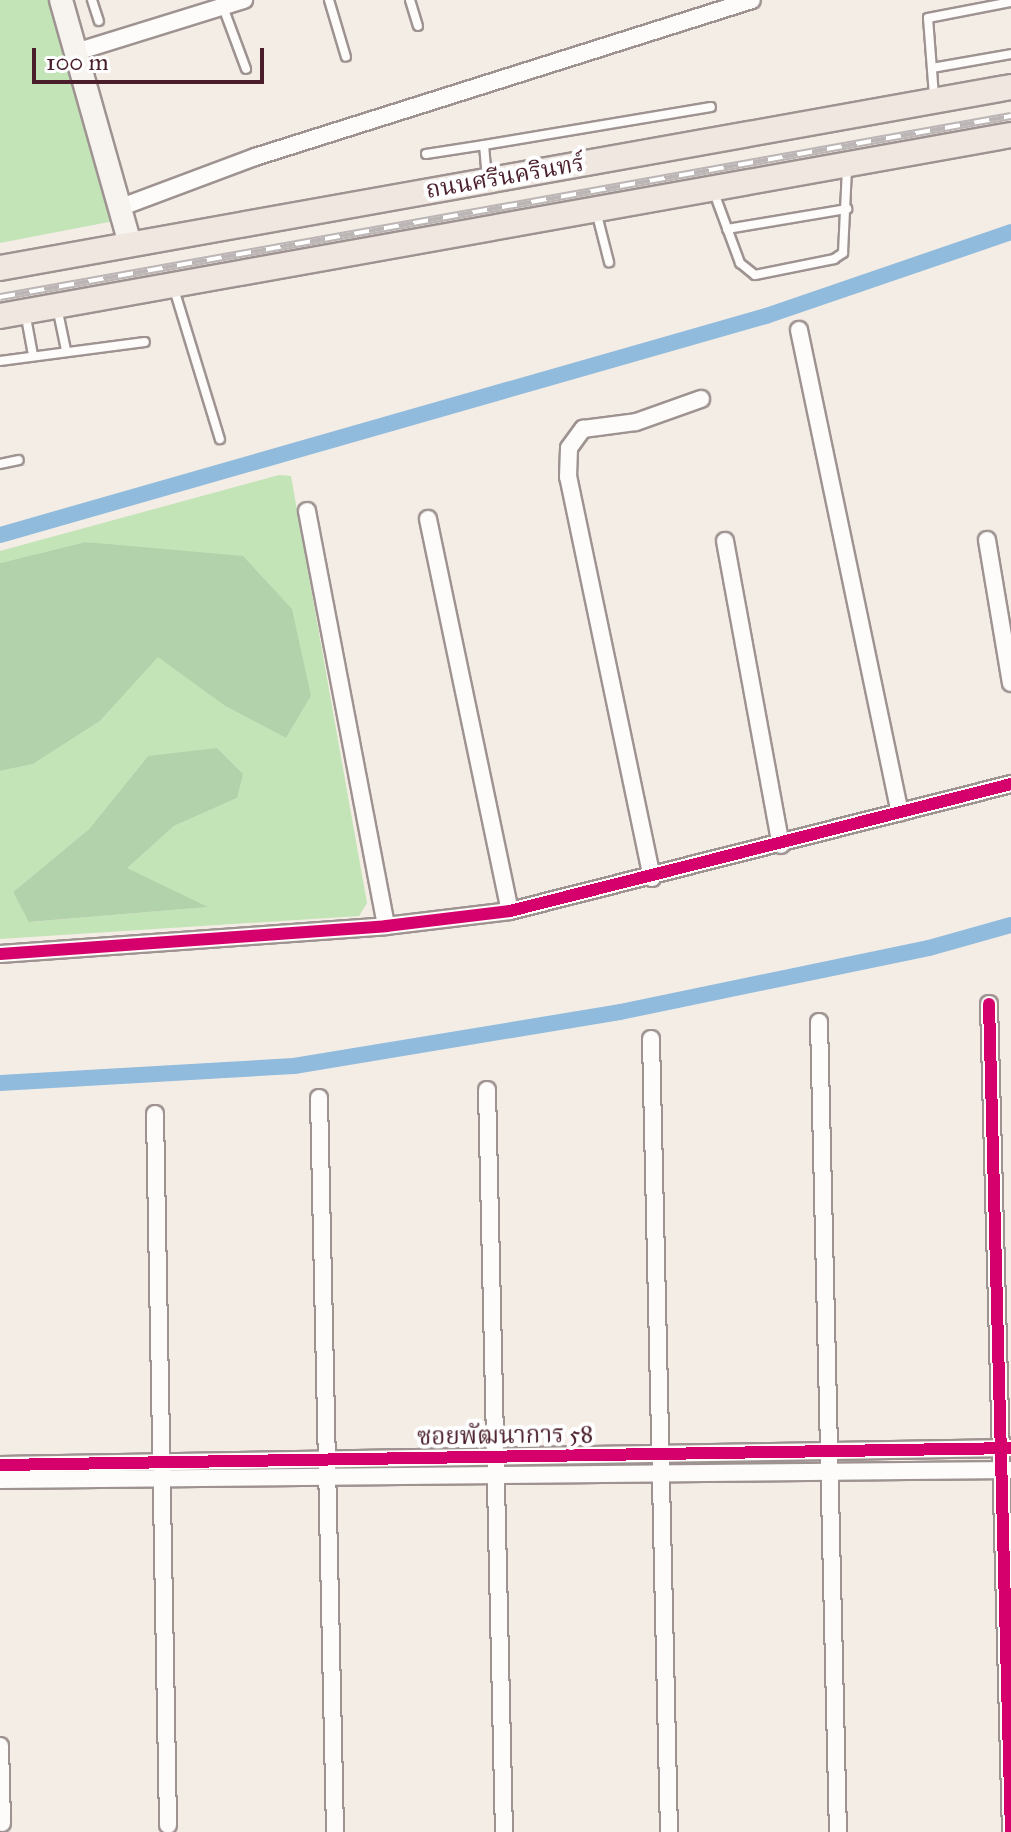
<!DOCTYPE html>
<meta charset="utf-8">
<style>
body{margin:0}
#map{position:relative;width:1011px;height:1832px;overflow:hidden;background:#f4ede5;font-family:"IM FELL Great Primer","Noto Serif Thai",serif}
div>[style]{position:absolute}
.green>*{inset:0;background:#c3e4b7}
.forest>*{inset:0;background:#b2d2ab}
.canal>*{height:16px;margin:-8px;padding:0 8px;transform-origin:8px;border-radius:8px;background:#91bbdd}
.roads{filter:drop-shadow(2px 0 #9e9391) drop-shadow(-2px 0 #9e9391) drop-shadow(0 2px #9e9391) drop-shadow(0 -2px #9e9391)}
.lane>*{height:8px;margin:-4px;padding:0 4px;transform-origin:4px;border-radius:4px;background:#fdfcfb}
.street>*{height:16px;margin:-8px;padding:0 8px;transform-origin:8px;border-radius:8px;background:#fdfcfb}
.secondary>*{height:22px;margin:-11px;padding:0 11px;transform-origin:11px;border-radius:11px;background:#f7f4f0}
.primary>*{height:24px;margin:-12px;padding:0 12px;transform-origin:12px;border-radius:12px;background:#efe7e0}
.rail>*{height:8px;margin-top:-4px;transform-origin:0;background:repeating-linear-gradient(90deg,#fff 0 15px,#bbb5b5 0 30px);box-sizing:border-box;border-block:2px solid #bbb5b5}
.cycleway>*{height:12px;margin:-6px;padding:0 6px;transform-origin:6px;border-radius:6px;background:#d6006c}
span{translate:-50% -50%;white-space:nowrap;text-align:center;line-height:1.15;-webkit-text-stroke:8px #fff;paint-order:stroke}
.street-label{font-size:24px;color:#4a1f2b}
.scale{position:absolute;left:32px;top:48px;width:232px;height:36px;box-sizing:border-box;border:4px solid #4a1f2b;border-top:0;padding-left:10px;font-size:24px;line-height:28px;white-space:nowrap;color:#4a1f2b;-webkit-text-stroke:6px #fff;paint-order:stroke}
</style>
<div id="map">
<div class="green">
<i style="clip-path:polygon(0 0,49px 0,114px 221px,0 243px)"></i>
<i style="clip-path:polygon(evenodd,279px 475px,291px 476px,367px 903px,359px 916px,0 939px,0 771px,33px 764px,100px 721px,158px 656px,225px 706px,286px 738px,311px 696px,147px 550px,85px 542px,0 563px,0 551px,279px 475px,148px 756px,237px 798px,174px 826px,126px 868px,207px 907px,30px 922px,13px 892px,89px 829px,148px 756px)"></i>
</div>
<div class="forest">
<i style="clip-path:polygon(85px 542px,243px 556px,292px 609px,311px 696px,286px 738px,225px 706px,158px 657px,100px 721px,33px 764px,0 771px,0 563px)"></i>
<i style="clip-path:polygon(217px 748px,243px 774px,237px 798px,174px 826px,127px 868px,208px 907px,29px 922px,13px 892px,89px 829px,148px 756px)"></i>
</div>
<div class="canal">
<i style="left:0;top:535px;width:797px;rotate:-15.96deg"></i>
<i style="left:766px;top:316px;width:259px;rotate:-18.9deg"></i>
<i style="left:0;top:1083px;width:294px;rotate:-3.3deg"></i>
<i style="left:294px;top:1066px;width:330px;rotate:-9.4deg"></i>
<i style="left:620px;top:1012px;width:316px;rotate:-11.7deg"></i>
<i style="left:929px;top:948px;width:85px;rotate:-15.7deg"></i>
</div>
<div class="roads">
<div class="lane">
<i style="left:92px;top:0;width:22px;rotate:72deg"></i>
<i style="left:329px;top:0;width:59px;rotate:73.4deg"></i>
<i style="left:410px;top:0;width:27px;rotate:73deg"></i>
<i style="left:223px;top:7px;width:66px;rotate:69.6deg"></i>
<i style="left:932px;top:68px;width:80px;rotate:-10deg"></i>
<i style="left:934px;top:96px;width:78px;rotate:-94.4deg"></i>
<i style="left:928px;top:18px;width:85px;rotate:-10.9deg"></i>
<i style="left:484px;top:145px;width:230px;rotate:-9.5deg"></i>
<i style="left:426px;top:154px;width:59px;rotate:-8.8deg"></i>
<i style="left:484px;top:145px;width:34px;rotate:85deg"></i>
<i style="left:713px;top:190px;width:78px;rotate:69.7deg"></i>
<i style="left:740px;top:263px;width:19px;rotate:39deg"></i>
<i style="left:755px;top:275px;width:81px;rotate:-11.4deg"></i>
<i style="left:834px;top:259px;width:11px;rotate:-34deg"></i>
<i style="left:843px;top:253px;width:85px;rotate:-87.3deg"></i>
<i style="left:596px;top:211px;width:53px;rotate:75.7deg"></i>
<i style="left:727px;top:229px;width:122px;rotate:-9.5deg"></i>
<i style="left:174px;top:289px;width:157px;rotate:73deg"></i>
<i style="left:57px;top:307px;width:44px;rotate:78.2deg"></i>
<i style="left:25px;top:312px;width:44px;rotate:79.5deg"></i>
<i style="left:0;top:361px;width:146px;rotate:-7.5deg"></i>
<i style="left:0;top:464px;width:19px;rotate:-12deg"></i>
</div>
<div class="street">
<i style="left:76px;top:52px;width:176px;rotate:-17.2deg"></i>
<i style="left:119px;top:208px;width:145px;rotate:-20.6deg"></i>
<i style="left:255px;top:157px;width:521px;rotate:-17.53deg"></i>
<i style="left:799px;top:330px;width:493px;rotate:78.2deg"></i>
<i style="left:307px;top:511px;width:422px;rotate:79.2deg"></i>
<i style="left:428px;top:519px;width:400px;rotate:78.2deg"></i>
<i style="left:987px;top:540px;width:145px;rotate:80.5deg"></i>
<i style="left:725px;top:541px;width:309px;rotate:79.6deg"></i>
<i style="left:652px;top:878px;width:410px;rotate:-101.8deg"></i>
<i style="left:568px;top:477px;width:29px;rotate:-88deg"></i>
<i style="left:569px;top:448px;width:24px;rotate:-54deg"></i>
<i style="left:583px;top:429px;width:53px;rotate:-7.5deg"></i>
<i style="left:636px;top:422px;width:69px;rotate:-19.5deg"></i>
<i style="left:0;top:954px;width:387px;rotate:-4.1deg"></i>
<i style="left:386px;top:926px;width:125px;rotate:-6.9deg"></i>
<i style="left:510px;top:911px;width:517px;rotate:-14.22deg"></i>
<i style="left:989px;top:1004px;width:828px;rotate:88.48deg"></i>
<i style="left:819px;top:1022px;width:810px;rotate:88.66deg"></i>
<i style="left:651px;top:1039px;width:793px;rotate:88.7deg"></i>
<i style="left:487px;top:1090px;width:742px;rotate:88.69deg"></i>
<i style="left:319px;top:1098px;width:734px;rotate:88.75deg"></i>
<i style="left:155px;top:1114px;width:711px;rotate:88.95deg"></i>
<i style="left:0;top:1465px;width:1011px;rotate:-0.96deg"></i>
<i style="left:0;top:1480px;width:1011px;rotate:-0.57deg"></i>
<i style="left:0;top:1746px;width:77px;rotate:88.5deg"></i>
</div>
<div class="secondary">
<i style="left:61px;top:0;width:254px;rotate:74.2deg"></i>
</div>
<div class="primary">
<i style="left:0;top:268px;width:1027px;rotate:-10.15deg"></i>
<i style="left:0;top:316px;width:1027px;rotate:-10.15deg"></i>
</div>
</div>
<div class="rail">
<i style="left:0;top:297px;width:1027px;rotate:-10.15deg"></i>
</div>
<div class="cycleway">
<i style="left:0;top:954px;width:387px;rotate:-4.1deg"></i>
<i style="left:386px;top:926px;width:125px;rotate:-6.9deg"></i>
<i style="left:510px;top:911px;width:517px;rotate:-14.22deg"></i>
<i style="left:989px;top:1004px;width:828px;rotate:88.48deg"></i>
<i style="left:0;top:1465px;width:1011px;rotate:-0.96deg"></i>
</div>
<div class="street-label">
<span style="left:505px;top:177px;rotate:-10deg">ถนนศรีนครินทร์</span>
<span style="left:505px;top:1436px;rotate:-1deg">ซอยพัฒนาการ 58</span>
</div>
<div class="scale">100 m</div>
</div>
